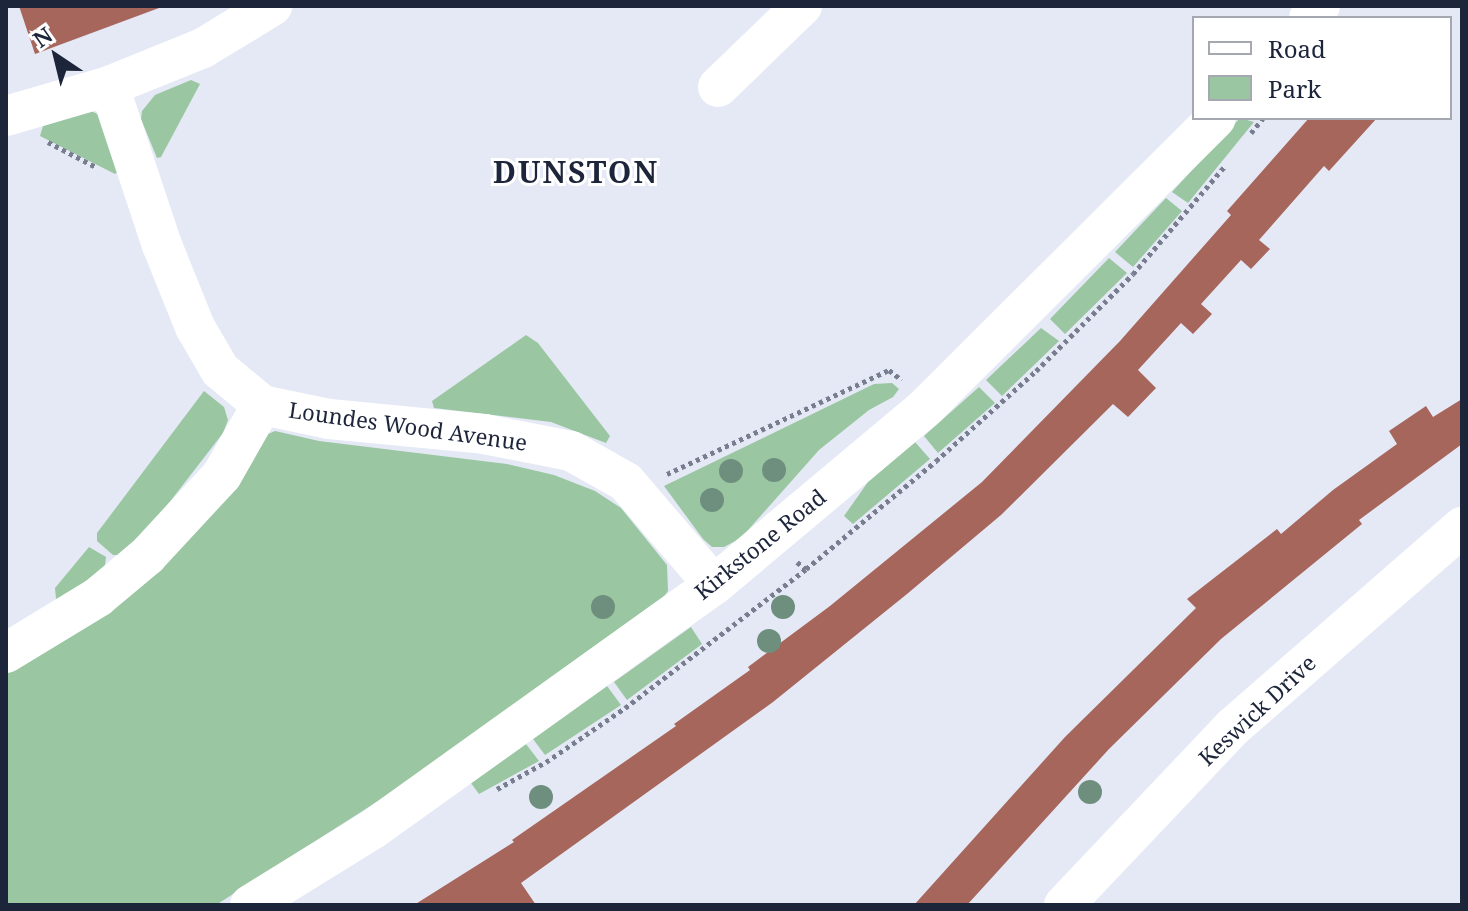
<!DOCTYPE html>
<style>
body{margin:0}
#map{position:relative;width:1468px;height:911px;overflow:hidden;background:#e4e9f5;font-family:"Noto Serif",serif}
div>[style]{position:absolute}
.green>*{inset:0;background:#9ac6a1}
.building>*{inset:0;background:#a7665c}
.path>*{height:5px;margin-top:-2.5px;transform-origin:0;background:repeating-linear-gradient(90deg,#787e90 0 4px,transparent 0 8px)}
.minor>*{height:40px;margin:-20px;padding:0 20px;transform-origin:20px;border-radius:20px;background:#fff}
.trees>*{width:24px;height:24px;margin:-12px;border-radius:50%;background:#6e8e7e}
span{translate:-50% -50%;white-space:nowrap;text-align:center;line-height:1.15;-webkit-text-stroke:6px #fff;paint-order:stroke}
.street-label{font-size:22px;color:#1d253b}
.district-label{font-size:30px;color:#1d253b;font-weight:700;letter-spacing:2px}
.frame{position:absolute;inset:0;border:8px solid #1d253b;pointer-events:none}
.legend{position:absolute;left:1192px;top:16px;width:260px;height:104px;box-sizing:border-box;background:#fff;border:2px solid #a5a8b1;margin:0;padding:10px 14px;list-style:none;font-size:24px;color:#1d253b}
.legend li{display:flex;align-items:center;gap:16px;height:40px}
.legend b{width:40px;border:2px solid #a5a8b1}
.north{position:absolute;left:16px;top:16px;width:80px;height:80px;-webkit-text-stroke:6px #fff;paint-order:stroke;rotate:325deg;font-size:22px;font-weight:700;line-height:32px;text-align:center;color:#1d253b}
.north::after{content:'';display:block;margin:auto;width:28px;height:36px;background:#1d253b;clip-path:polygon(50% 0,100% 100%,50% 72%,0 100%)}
</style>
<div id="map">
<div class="green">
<i style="clip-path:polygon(191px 80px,200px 84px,161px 157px,157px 158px,141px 119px,142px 111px,155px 95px)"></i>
<i style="clip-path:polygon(91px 111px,102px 116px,121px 169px,115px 174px,40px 136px,43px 126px)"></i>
<i style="clip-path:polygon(1240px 118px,1254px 122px,1188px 203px,1172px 192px)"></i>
<i style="clip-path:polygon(1166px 198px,1182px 211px,1133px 267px,1115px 252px)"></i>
<i style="clip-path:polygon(1109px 258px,1127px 273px,1065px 334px,1050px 319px)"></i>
<i style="clip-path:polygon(1041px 328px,1059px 341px,1002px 396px,986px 380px)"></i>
<i style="clip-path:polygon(526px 335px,538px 343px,610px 436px,606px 443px,551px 422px,434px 408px,432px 401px)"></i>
<i style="clip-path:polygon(892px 383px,899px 389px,893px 397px,869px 410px,819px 450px,741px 538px,724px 547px,712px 547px,703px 539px,664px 486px,874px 384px)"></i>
<i style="clip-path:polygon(979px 387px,995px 403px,938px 453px,924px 436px)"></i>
<i style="clip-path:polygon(204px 391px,224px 407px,228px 420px,223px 433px,152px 525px,118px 555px,113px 555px,97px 541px,97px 533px)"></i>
<i style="clip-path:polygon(275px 431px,319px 441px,507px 464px,554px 475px,595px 491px,621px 508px,667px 565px,668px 591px,663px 598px,431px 767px,216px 905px,6px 905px,6px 669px,266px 435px)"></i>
<i style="clip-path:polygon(915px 442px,930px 459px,853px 524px,844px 516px,868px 482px)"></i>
<i style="clip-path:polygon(89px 547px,106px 557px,105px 566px,68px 595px,56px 599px,55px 588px)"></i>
<i style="clip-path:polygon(691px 627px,702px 644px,627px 700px,614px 682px)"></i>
<i style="clip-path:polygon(607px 686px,621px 705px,545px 755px,533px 739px)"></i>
<i style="clip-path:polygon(526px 744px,539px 761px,479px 794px,471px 783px)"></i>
</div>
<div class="building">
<i style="clip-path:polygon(19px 6px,158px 6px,159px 8px,35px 54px)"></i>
<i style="clip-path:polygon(1309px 118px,1377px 118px,1329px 171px,1324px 166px,1259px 240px,1270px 249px,1251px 269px,1241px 260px,1201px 304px,1212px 314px,1193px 334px,1181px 323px,1138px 370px,1156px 388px,1128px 417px,1113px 404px,1001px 515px,907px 594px,773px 702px,521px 883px,536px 905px,414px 905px,514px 842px,512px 840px,676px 726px,674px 724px,750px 670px,748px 667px,830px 606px,982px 482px,1120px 341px,1231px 215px,1227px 211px)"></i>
<i style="clip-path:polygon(1462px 399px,1462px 444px,1359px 520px,1362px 524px,1221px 639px,1109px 749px,967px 905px,914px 905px,1065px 737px,1196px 608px,1187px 599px,1277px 529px,1281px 534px,1333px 490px,1397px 444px,1389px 431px,1426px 406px,1433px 417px)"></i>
</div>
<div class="path">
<i style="left:1251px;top:133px;width:19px;rotate:-51deg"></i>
<i style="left:48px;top:142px;width:54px;rotate:27.5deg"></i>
<i style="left:667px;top:474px;width:245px;rotate:-25.1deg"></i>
<i style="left:889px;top:370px;width:16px;rotate:38deg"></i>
<i style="left:797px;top:562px;width:11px;rotate:38deg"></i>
<i style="left:806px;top:569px;width:169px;rotate:-39.7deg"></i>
<i style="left:936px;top:461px;width:135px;rotate:-42deg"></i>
<i style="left:1036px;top:371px;width:137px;rotate:-45deg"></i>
<i style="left:1133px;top:274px;width:142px;rotate:-49.6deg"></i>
<i style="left:497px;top:789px;width:56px;rotate:-28.9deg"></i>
<i style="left:546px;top:762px;width:96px;rotate:-34.4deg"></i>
<i style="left:625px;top:708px;width:228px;rotate:-37.5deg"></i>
</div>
<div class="minor">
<i style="left:1309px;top:18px;width:16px;rotate:-47deg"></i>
<i style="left:109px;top:86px;width:168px;rotate:71.6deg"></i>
<i style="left:162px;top:245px;width:88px;rotate:68.1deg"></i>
<i style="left:195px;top:327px;width:50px;rotate:59.8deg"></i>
<i style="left:220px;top:370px;width:55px;rotate:39.8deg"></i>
<i style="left:262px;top:405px;width:68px;rotate:11.8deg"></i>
<i style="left:329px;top:419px;width:156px;rotate:5.5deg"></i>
<i style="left:484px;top:434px;width:89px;rotate:11.1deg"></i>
<i style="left:571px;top:451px;width:63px;rotate:29.4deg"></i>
<i style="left:626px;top:482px;width:135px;rotate:49.5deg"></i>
<i style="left:718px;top:87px;width:117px;rotate:-44deg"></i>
<i style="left:6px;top:116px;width:107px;rotate:-16.2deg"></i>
<i style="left:109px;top:86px;width:101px;rotate:-22deg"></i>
<i style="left:203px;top:48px;width:81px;rotate:-31.3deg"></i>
<i style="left:6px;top:653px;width:108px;rotate:-31.3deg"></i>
<i style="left:98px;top:597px;width:64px;rotate:-39.9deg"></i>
<i style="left:147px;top:556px;width:110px;rotate:-47.2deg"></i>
<i style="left:222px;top:475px;width:81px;rotate:-60.3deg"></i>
<i style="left:250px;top:905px;width:145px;rotate:-31.7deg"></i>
<i style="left:373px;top:829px;width:419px;rotate:-35.6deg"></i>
<i style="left:714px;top:585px;width:277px;rotate:-40deg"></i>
<i style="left:926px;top:407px;width:409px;rotate:-44.9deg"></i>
<i style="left:1064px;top:905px;width:247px;rotate:-46.5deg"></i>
<i style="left:1234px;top:726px;width:303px;rotate:-41.1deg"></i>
</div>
<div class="trees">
<i style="left:774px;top:470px"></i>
<i style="left:731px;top:471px"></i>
<i style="left:712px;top:500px"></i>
<i style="left:603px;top:607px"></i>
<i style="left:783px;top:607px"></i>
<i style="left:769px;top:641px"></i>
<i style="left:1090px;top:792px"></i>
<i style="left:541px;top:797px"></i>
</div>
<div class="street-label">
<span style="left:408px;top:426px;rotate:8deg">Loundes Wood Avenue</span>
<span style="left:760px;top:544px;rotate:-39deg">Kirkstone Road</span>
<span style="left:1257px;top:710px;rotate:-43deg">Keswick Drive</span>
</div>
<div class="district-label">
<span style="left:576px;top:172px">DUNSTON</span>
</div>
<div class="frame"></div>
<ul class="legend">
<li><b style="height:10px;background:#fff"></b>Road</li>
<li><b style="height:22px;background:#9ac6a1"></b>Park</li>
</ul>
<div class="north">N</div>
</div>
